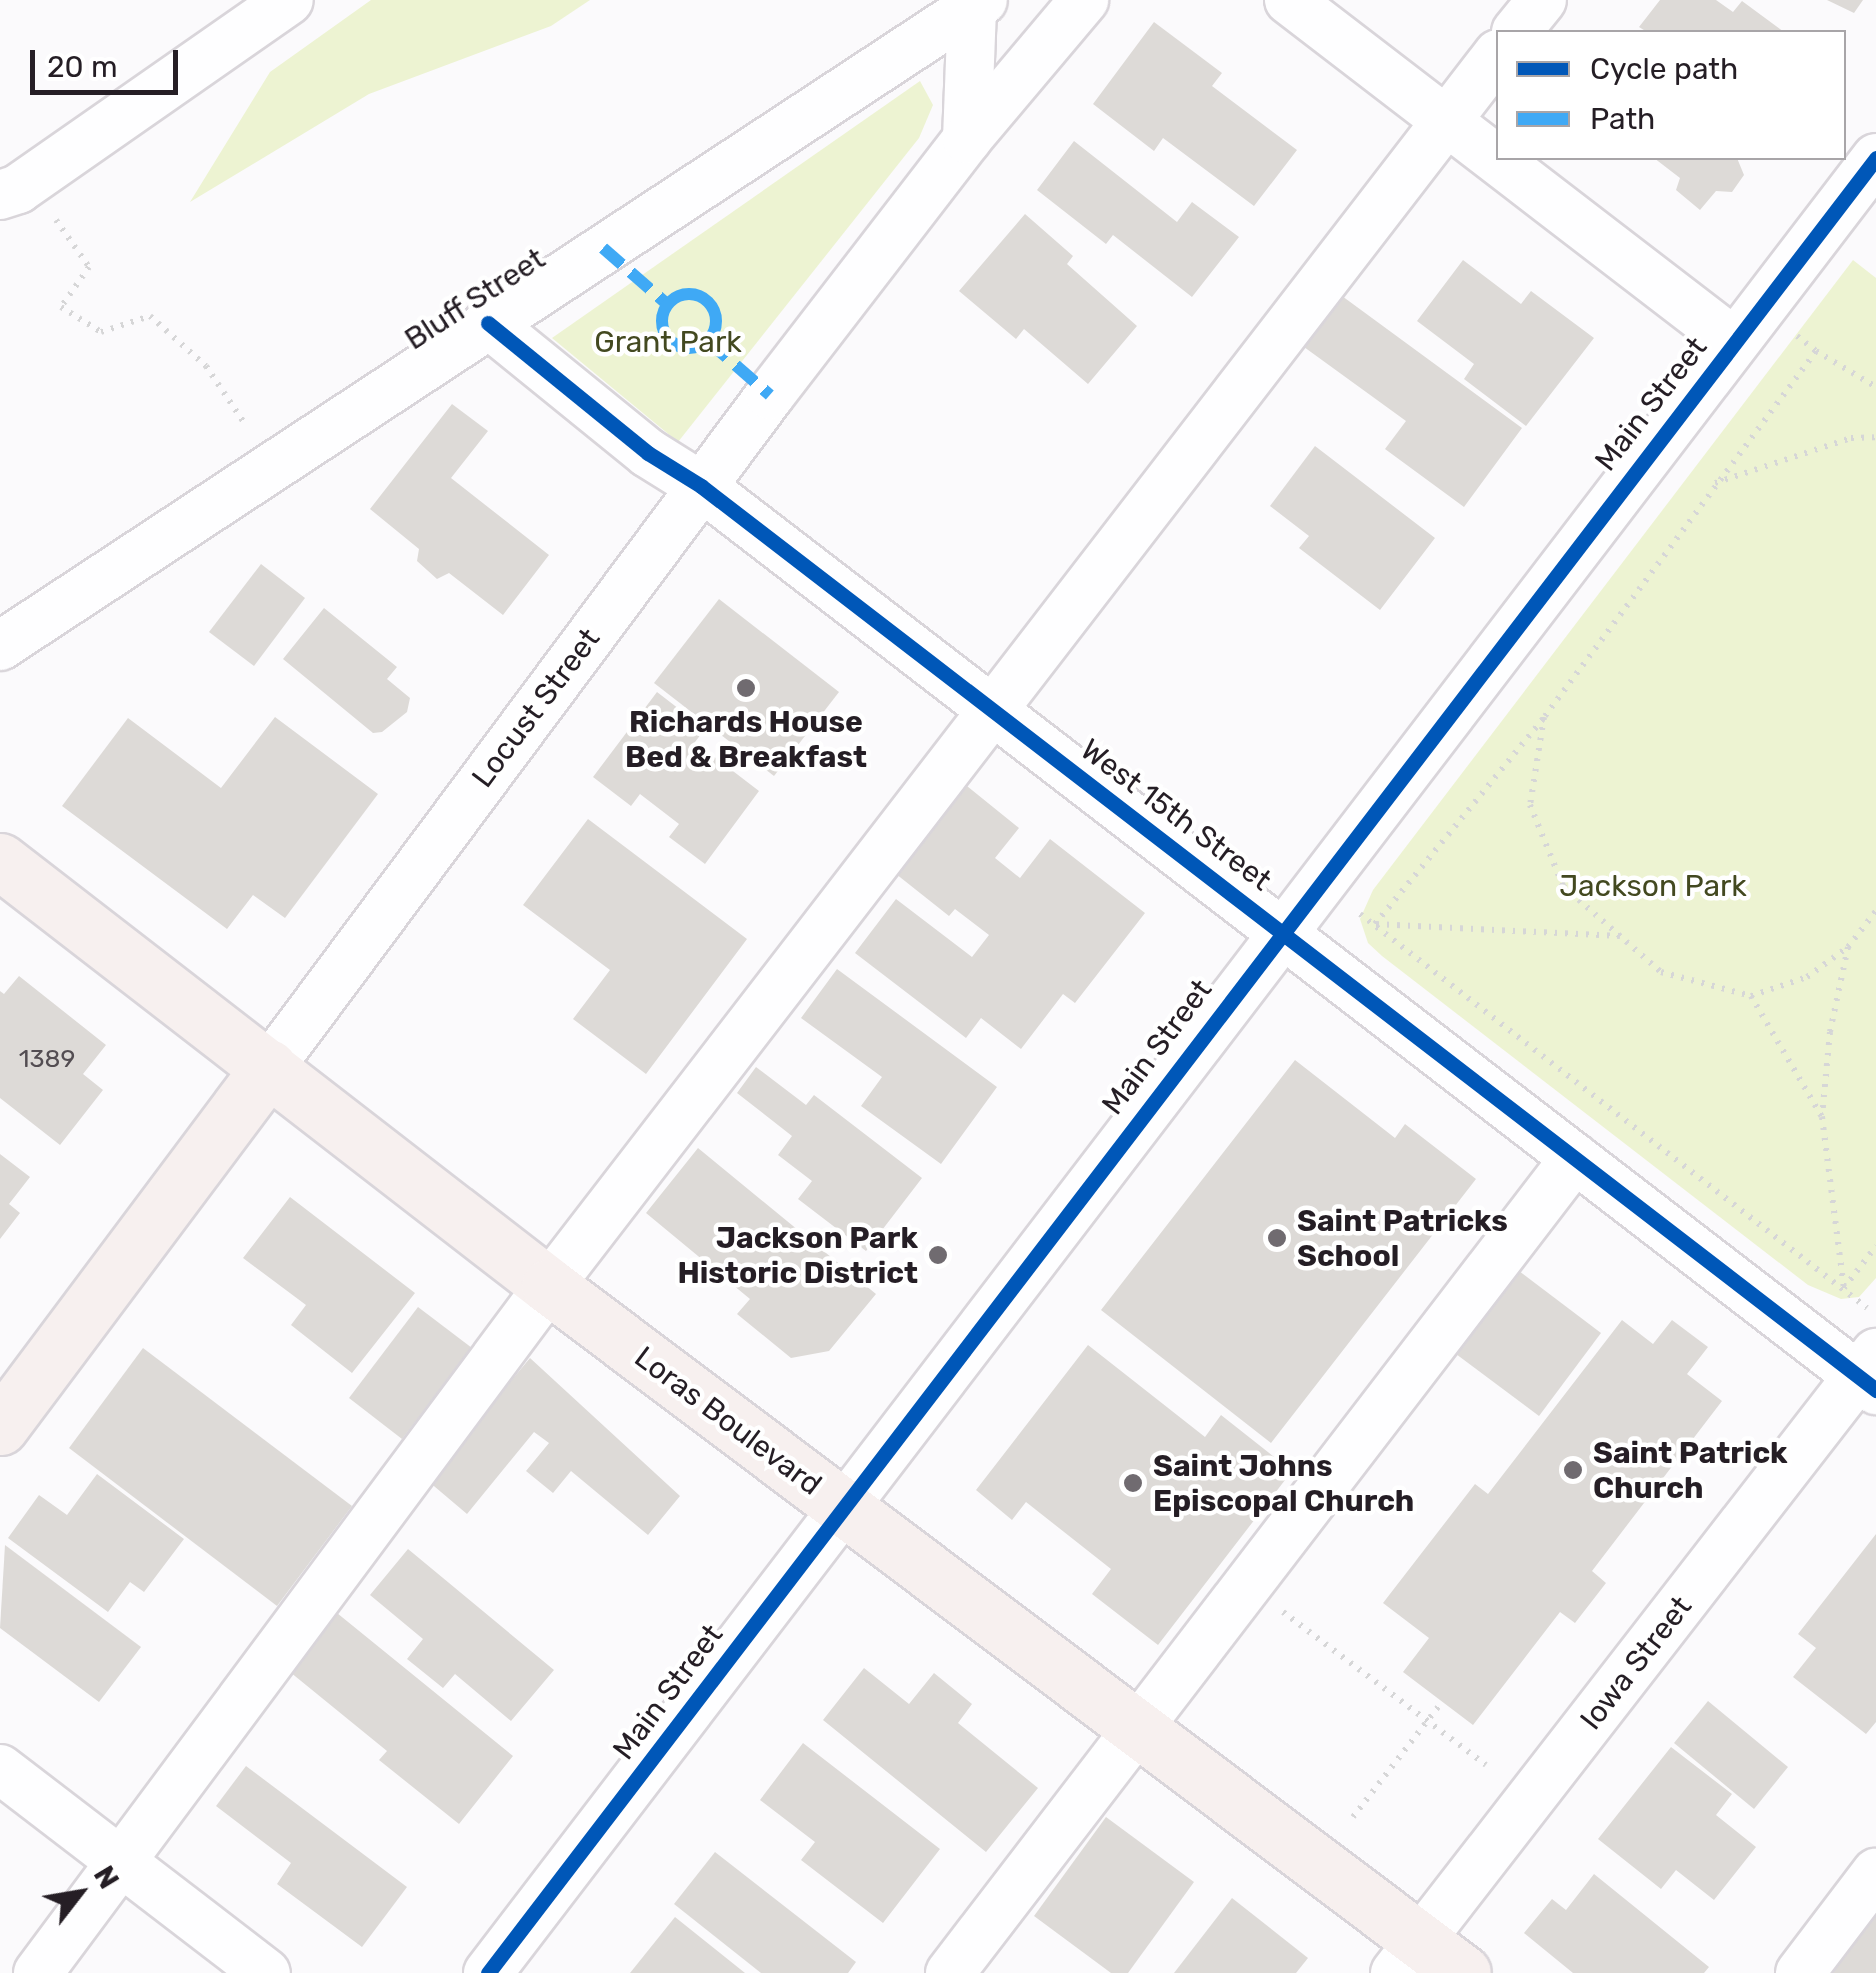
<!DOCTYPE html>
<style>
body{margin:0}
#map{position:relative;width:1876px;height:1973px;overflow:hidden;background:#fbfafc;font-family:Rubik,sans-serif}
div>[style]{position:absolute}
.green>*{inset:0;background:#edf3d2}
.building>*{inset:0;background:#dddad7}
.path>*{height:6px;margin-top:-3px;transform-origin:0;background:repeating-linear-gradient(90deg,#d6d6d7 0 2.5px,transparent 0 10.5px)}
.roads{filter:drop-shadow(2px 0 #d9d5da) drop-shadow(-2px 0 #d9d5da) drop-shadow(0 2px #d9d5da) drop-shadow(0 -2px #d9d5da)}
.minor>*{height:48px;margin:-24px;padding:0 24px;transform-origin:24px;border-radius:24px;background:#fefeff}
.major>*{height:55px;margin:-27.5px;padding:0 27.5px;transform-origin:27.5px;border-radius:27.5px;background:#f7f0ef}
.quiet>*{height:12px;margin-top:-6px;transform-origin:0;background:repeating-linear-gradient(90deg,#3fa9f5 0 25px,transparent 0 37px)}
.quiet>.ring{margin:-6px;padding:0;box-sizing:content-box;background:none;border:12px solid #3fa9f5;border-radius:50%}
.cycleway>*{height:15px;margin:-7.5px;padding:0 7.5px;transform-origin:7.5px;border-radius:7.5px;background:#0057b8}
.dots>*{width:28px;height:28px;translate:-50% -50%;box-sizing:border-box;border:5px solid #fff;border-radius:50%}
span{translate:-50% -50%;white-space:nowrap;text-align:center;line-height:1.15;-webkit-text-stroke:9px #fff;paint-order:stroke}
.number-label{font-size:25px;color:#534d52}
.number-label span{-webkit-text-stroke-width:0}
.street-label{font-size:30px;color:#251e25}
.park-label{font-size:30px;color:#434920}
.poi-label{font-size:30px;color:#251e25;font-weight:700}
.left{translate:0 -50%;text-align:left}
.right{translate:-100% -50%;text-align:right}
.legend{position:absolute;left:1496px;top:30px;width:350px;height:130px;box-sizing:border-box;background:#fff;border:2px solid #a8a5a8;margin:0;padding:12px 18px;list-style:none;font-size:30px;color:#251e25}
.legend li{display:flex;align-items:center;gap:20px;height:50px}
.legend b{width:50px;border:2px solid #a8a5a8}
.north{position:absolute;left:30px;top:1843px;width:100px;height:100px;-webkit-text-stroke:8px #fff;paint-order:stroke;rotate:59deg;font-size:28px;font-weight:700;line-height:40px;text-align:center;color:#251e25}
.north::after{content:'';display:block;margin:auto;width:35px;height:45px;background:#251e25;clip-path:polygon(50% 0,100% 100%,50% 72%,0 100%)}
.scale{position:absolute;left:30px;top:50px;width:148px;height:45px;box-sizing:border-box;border:5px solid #251e25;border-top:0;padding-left:12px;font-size:30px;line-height:35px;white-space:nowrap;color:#251e25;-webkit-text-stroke:8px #fff;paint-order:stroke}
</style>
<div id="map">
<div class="green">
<i style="clip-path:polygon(371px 0,590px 0,551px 26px,369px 94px,190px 202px,270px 72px)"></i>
<i style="clip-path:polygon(920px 81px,933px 105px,919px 138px,678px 442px,552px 338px)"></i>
<i style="clip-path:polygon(1853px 260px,1876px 278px,1876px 1278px,1859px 1297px,1841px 1299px,1808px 1285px,1382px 956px,1368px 943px,1360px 919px,1373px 890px)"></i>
</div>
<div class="building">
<i style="clip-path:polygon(1660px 0,1716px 0,1733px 12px,1742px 1px,1784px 32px,1647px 32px,1639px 27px)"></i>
<i style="clip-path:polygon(1827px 0,1863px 0,1854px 13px)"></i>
<i style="clip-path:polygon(1154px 22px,1222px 73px,1212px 86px,1297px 150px,1254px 206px,1163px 138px,1154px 151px,1093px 104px)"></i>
<i style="clip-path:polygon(1074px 141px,1177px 222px,1192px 202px,1239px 237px,1192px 297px,1113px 235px,1106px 244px,1037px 190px)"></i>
<i style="clip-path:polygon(1654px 158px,1737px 158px,1744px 175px,1732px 192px,1716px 191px,1700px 210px,1676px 190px,1680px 178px)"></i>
<i style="clip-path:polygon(1025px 214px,1073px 256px,1067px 264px,1137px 326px,1088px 384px,1024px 329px,1016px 339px,959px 291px)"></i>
<i style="clip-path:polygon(1463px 260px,1521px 304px,1531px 291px,1594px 338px,1526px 426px,1464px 379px,1474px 364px,1417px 321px)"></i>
<i style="clip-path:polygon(1342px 296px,1522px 428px,1464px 507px,1385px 449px,1406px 421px,1304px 347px)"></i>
<i style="clip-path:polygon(452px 404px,488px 431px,451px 478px,549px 555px,503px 615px,449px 573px,437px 579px,417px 561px,419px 549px,370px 509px)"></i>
<i style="clip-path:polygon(1315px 446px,1435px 538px,1380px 610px,1299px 548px,1309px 536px,1270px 506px)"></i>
<i style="clip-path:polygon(261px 564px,305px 598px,254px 666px,209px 632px)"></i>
<i style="clip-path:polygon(719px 599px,839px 692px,774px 776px,654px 683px)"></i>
<i style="clip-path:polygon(324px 608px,397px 667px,387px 679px,410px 698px,407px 712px,382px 732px,373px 733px,283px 659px)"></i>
<i style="clip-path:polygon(657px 692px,705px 729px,695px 742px,759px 791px,705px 864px,669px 837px,679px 824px,640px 794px,631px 806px,593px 777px)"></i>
<i style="clip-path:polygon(275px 717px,378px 794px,285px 918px,253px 895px,227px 929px,62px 806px,128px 718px,221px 788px)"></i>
<i style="clip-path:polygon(962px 782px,1019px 828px,995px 858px,1020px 878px,1050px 839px,1145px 913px,1075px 1003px,1063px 994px,1021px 1049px,981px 1018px,966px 1038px,855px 953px,896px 899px,972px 957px,989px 935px,955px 909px,949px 916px,891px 870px)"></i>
<i style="clip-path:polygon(588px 819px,747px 939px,646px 1074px,573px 1019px,610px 970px,523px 905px)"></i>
<i style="clip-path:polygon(837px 969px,997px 1087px,941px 1164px,861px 1106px,882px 1077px,801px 1018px)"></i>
<i style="clip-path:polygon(19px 976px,106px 1045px,83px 1074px,103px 1090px,60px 1145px,0 1098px,0 991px,4px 994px)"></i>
<i style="clip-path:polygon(1295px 1060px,1395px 1138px,1405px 1124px,1476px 1179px,1271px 1443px,1101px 1310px)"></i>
<i style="clip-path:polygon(756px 1067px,806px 1105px,814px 1095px,922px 1178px,866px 1251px,798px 1199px,812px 1181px,778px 1155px,792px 1136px,737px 1093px)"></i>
<i style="clip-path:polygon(698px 1148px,876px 1294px,829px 1351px,791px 1358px,737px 1314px,750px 1299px,646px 1213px)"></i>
<i style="clip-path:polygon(0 1154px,30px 1177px,9px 1204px,20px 1213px,0 1239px)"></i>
<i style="clip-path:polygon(290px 1197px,415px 1293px,352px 1373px,291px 1325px,306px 1305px,243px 1258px)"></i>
<i style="clip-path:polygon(1519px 1271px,1601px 1333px,1539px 1416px,1456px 1354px)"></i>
<i style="clip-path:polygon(418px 1307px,472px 1348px,402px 1439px,349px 1398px)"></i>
<i style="clip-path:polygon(1622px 1320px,1653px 1344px,1672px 1320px,1708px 1347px,1687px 1374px,1722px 1401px,1592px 1571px,1606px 1583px,1575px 1623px,1560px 1612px,1473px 1725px,1403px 1672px,1429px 1638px,1383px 1603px,1475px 1484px,1488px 1494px)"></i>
<i style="clip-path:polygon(1088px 1345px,1205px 1437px,1221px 1415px,1292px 1471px,1158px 1645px,1092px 1594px,1111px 1569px,1026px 1502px,1012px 1520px,976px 1490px)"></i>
<i style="clip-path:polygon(143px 1348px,352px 1506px,277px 1606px,69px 1448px)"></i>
<i style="clip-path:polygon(530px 1358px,680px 1496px,648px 1535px,571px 1471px,553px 1493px,526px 1471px,549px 1443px,534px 1432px,467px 1514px,428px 1481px)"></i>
<i style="clip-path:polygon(97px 1474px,184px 1539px,144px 1592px,130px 1582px,108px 1612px,8px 1538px,39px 1495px,67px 1515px)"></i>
<i style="clip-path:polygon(1876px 1534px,1876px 1722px,1866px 1734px,1793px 1677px,1816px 1648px,1798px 1634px)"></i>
<i style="clip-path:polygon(5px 1545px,141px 1647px,99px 1702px,0 1628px)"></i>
<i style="clip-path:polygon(408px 1549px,554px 1670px,511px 1721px,455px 1674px,443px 1688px,407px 1659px,423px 1639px,370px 1595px)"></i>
<i style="clip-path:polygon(337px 1613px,513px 1756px,459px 1824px,379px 1760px,387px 1751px,290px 1672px)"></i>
<i style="clip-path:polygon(864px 1668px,909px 1704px,934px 1673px,972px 1704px,958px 1723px,1038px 1788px,986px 1852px,823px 1720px)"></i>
<i style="clip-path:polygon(1708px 1701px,1788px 1767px,1754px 1809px,1674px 1743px)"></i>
<i style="clip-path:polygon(803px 1743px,940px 1849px,883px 1923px,801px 1860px,815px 1842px,760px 1800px)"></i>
<i style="clip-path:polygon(1671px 1747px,1732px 1794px,1716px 1815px,1756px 1847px,1714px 1900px,1676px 1870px,1661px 1889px,1598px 1839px)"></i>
<i style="clip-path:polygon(246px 1766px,407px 1887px,362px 1947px,277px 1884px,291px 1863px,216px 1806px)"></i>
<i style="clip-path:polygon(1106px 1817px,1194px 1882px,1128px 1973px,1111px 1973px,1034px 1916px)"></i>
<i style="clip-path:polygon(715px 1852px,856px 1962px,848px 1973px,761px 1973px,674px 1904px)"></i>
<i style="clip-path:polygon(1594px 1874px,1709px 1967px,1704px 1973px,1573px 1973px,1524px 1933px,1552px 1899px,1566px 1910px)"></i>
<i style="clip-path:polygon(1232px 1898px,1308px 1958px,1296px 1973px,1174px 1973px)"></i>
<i style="clip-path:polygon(1876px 1902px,1876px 1973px,1823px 1973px)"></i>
<i style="clip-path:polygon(675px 1917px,745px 1973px,630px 1973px)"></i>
</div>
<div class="path">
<i style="left:56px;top:220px;width:57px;rotate:54.9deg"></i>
<i style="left:89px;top:267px;width:49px;rotate:125deg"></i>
<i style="left:61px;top:307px;width:47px;rotate:32deg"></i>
<i style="left:101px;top:332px;width:52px;rotate:-18.1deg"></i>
<i style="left:150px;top:316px;width:75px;rotate:41.8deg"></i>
<i style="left:206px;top:366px;width:73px;rotate:56.1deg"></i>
<i style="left:1797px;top:336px;width:24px;rotate:38deg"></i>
<i style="left:1715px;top:483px;width:143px;rotate:-18.3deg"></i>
<i style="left:1851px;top:438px;width:25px;rotate:-2deg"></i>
<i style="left:1544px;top:717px;width:89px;rotate:99deg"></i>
<i style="left:1530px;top:805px;width:87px;rotate:67.8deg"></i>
<i style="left:1563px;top:886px;width:130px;rotate:41.3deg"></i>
<i style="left:1661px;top:972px;width:93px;rotate:14.9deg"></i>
<i style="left:1751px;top:996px;width:140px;rotate:59.6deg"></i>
<i style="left:1822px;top:1117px;width:172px;rotate:82.7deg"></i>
<i style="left:1844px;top:1288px;width:53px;rotate:-52.7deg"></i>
<i style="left:1360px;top:914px;width:642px;rotate:37.85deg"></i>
<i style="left:1620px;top:936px;width:245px;rotate:-177.2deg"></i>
<i style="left:1375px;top:924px;width:269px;rotate:-50.7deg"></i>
<i style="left:1545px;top:716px;width:455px;rotate:-53.4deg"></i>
<i style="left:1816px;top:351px;width:70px;rotate:31deg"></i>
<i style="left:1848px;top:947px;width:46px;rotate:-52.1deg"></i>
<i style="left:1751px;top:996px;width:59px;rotate:-18.7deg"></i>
<i style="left:1807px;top:977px;width:51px;rotate:-36.2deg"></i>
<i style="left:1848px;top:947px;width:87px;rotate:102deg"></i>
<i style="left:1830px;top:1032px;width:85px;rotate:95.4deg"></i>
<i style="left:1283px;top:1612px;width:254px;rotate:37deg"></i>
<i style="left:1353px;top:1817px;width:145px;rotate:-52.3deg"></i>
</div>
<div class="roads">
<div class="minor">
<i style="left:1289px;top:0;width:561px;rotate:37.54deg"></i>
<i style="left:1516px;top:32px;width:41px;rotate:-50.9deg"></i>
<i style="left:967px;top:139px;width:133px;rotate:-87.8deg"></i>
<i style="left:0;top:195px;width:19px;rotate:-18deg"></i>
<i style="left:18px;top:189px;width:330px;rotate:-34.9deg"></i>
<i style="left:488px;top:323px;width:206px;rotate:39.1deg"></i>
<i style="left:648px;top:453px;width:62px;rotate:31.9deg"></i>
<i style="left:701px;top:486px;width:1483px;rotate:37.57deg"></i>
<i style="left:0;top:646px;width:1176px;rotate:-33.31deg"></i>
<i style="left:269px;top:1068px;width:839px;rotate:-53.33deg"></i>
<i style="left:770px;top:395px;width:323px;rotate:-52.4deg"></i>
<i style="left:967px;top:139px;width:182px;rotate:-49.9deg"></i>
<i style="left:0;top:1769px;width:335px;rotate:37.5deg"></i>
<i style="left:38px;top:1973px;width:856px;rotate:-53.36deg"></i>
<i style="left:549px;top:1286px;width:1555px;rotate:-52.39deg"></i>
<i style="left:488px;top:1973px;width:2285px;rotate:-52.59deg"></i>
<i style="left:950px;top:1973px;width:1027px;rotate:-52.52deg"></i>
<i style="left:1395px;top:1973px;width:785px;rotate:-52.2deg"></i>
<i style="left:1800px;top:1973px;width:126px;rotate:-52.8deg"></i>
</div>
<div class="major">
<i style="left:0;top:861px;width:694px;rotate:37.74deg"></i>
<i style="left:549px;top:1286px;width:1143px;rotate:36.93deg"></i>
<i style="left:0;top:1427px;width:449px;rotate:-53.2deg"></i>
</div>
</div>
<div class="quiet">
<i style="left:603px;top:248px;width:85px;rotate:41.2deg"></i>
<i class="ring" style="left:662px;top:294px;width:42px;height:42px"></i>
<i style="left:708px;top:341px;width:82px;rotate:41.1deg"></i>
</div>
<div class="cycleway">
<i style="left:488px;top:323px;width:206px;rotate:39.1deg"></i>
<i style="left:648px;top:453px;width:62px;rotate:31.9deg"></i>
<i style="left:701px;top:486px;width:1483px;rotate:37.57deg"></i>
<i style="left:488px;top:1973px;width:2285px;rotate:-52.59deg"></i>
</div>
<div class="dots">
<i style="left:746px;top:688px;background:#706b70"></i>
<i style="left:1277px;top:1238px;background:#706b70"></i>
<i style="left:938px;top:1255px;background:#706b70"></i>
<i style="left:1573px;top:1470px;background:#706b70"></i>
<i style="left:1133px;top:1483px;background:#706b70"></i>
</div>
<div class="number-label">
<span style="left:47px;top:1059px">1389</span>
</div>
<div class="street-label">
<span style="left:475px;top:299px;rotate:-33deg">Bluff Street</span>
<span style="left:1651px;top:404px;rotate:-52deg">Main Street</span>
<span style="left:536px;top:708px;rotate:-53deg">Locust Street</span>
<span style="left:1176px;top:815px;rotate:37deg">West 15th Street</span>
<span style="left:1157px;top:1047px;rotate:-53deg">Main Street</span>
<span style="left:728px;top:1421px;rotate:37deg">Loras Boulevard</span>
<span style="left:1636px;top:1663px;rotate:-52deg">Iowa Street</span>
<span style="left:668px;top:1692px;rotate:-53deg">Main Street</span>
</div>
<div class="park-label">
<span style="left:668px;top:342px">Grant Park</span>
<span style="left:1653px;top:886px">Jackson Park</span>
</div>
<div class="poi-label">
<span style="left:746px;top:739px">Richards House<br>Bed &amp; Breakfast</span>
<span class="left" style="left:1297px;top:1238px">Saint Patricks<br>School</span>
<span class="right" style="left:918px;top:1255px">Jackson Park<br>Historic District</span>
<span class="left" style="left:1593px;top:1470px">Saint Patrick<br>Church</span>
<span class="left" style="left:1153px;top:1483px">Saint Johns<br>Episcopal Church</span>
</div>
<ul class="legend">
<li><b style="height:12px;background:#0057b8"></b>Cycle path</li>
<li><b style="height:12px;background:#3fa9f5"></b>Path</li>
</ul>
<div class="north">N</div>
<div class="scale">20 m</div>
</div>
